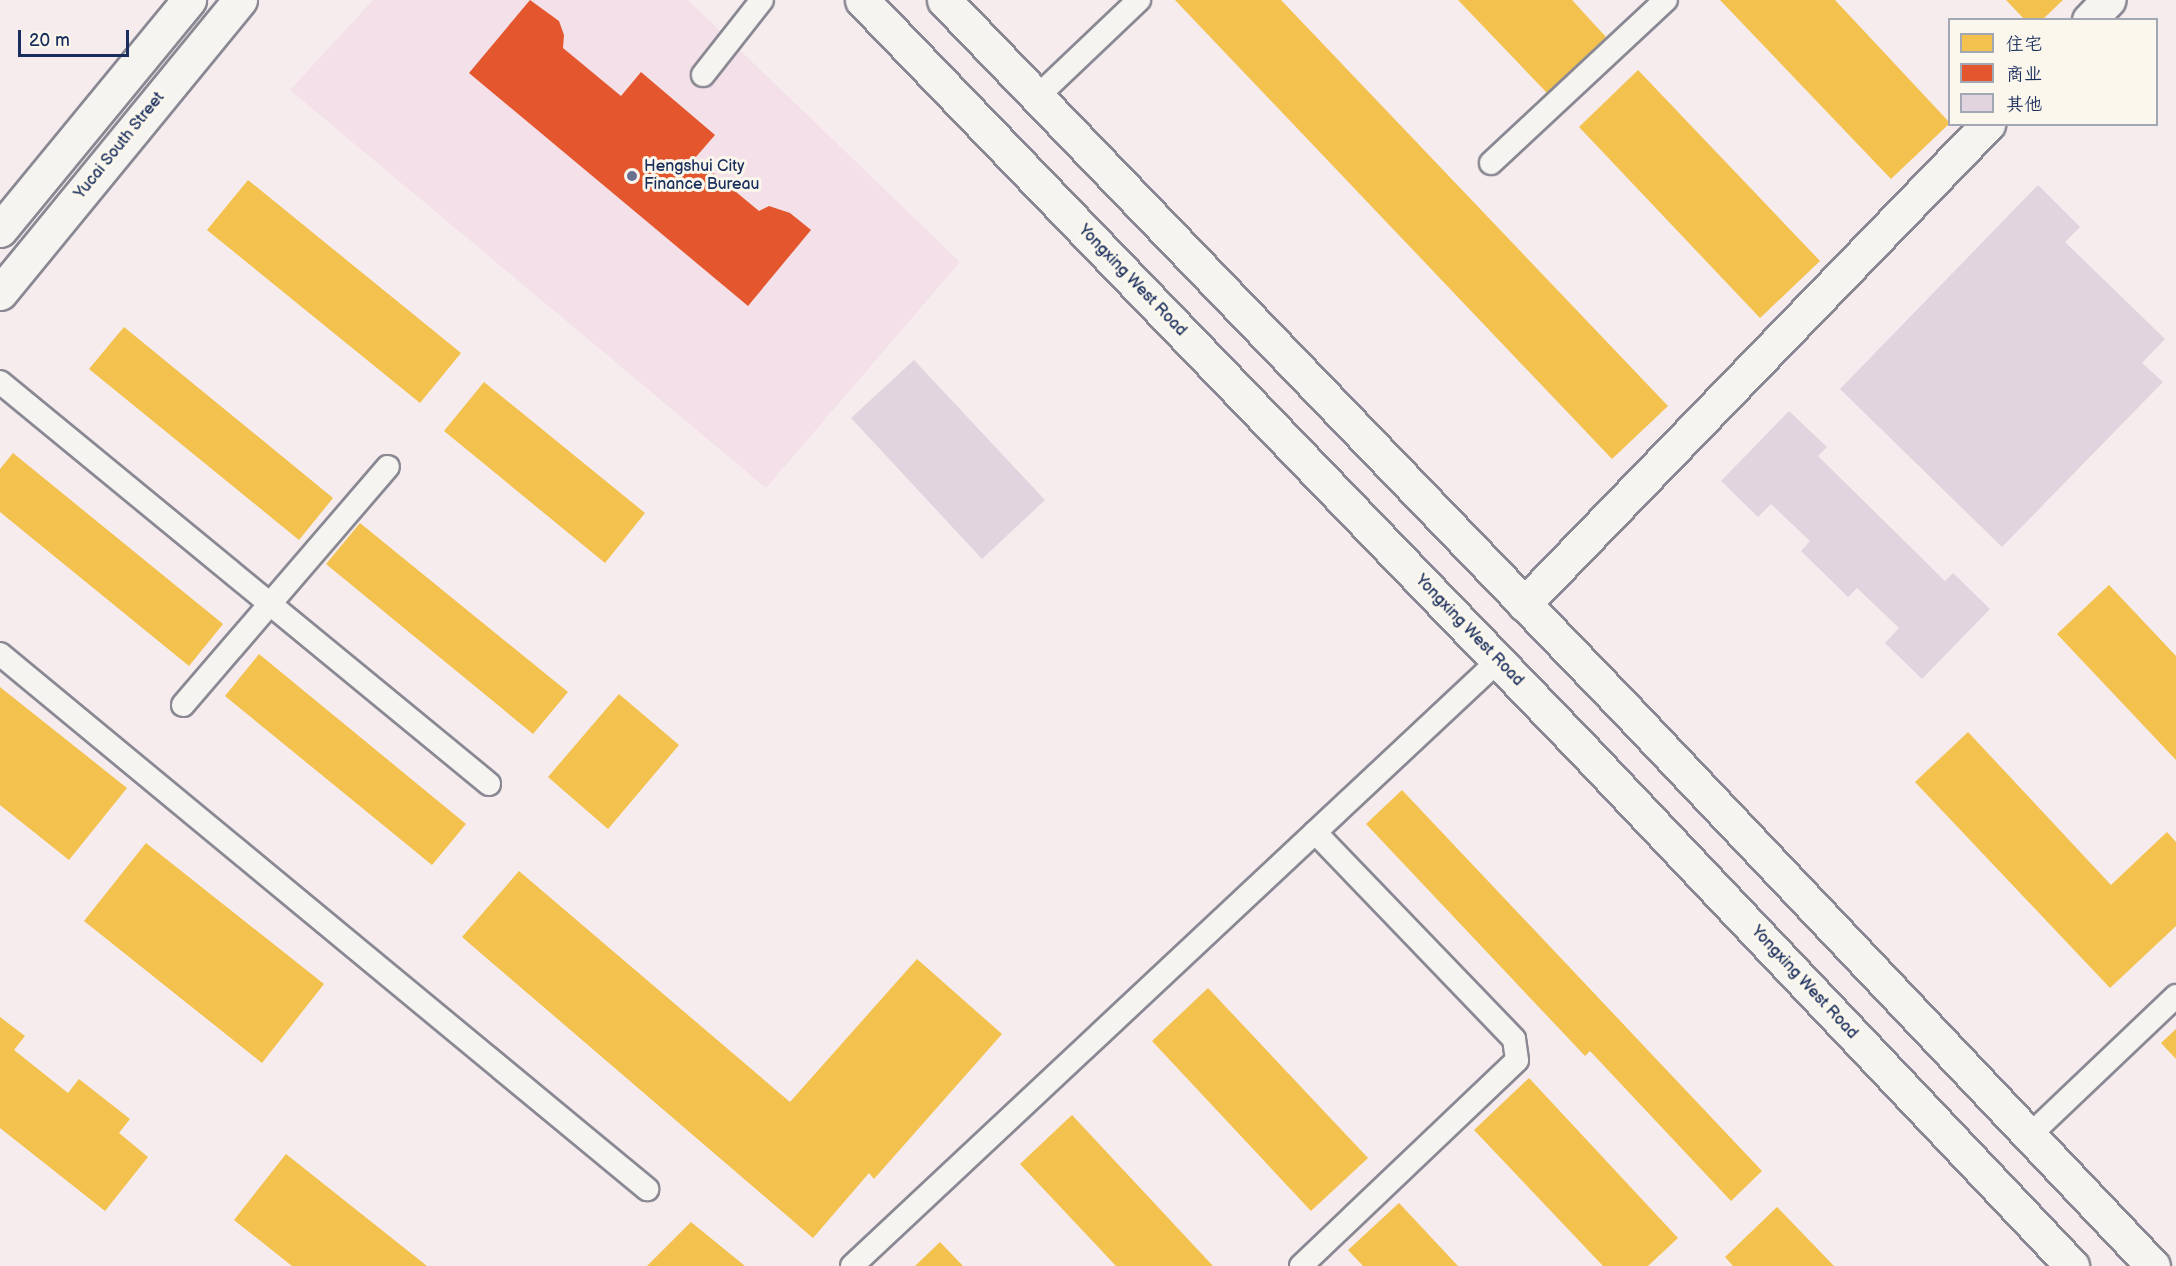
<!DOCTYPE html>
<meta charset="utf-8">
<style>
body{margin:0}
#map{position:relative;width:2176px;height:1266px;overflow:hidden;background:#f6ecee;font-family:"Balsamiq Sans","LXGW WenKai TC",sans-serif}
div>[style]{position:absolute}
.built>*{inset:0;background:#f4e0e8}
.homes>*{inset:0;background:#f2c14e}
.shops>*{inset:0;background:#e4572e}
.building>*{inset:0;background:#e1d4de}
.roads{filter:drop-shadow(2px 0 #8a8993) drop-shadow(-2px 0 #8a8993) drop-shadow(0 2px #8a8993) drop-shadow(0 -2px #8a8993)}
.lane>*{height:22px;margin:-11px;padding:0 11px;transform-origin:11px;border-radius:11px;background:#f6f4f1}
.street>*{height:33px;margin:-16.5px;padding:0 16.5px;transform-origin:16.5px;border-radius:16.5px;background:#f6f4f1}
.secondary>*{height:33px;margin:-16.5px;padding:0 16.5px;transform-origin:16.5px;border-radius:16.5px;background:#f6f4f1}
.dots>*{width:16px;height:16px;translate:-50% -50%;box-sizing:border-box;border:3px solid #fbf7ec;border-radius:50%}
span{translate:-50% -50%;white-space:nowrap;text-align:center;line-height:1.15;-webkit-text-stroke:6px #fbf7ec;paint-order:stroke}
.street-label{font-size:16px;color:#1b2f5e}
.poi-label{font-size:16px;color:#1b2f5e}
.left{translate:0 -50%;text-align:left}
.legend{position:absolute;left:1948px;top:18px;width:210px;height:108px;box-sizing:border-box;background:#fbf7ec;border:2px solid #a1a7b3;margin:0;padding:8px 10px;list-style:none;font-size:18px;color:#1b2f5e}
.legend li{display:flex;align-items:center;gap:12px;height:30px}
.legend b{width:30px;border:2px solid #a1a7b3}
.scale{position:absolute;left:18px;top:30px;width:111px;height:27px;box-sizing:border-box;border:3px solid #1b2f5e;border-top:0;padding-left:8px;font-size:18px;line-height:21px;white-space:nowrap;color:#1b2f5e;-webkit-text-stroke:4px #fbf7ec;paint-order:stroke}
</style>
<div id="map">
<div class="built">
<i style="clip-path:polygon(373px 0,688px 0,960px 262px,766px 488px,290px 90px)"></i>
</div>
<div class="homes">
<i style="clip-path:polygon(1175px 0,1281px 0,1668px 406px,1612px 459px)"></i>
<i style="clip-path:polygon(1458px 0,1572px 0,1606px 37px,1547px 93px)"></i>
<i style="clip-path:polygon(1720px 0,1835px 0,1950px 123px,1891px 179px)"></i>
<i style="clip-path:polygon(2006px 0,2063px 0,2042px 20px,2025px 20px)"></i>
<i style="clip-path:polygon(1638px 70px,1820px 261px,1760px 318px,1579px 127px)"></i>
<i style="clip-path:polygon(248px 180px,461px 353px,420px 403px,207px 230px)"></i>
<i style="clip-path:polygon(124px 327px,333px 498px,299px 540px,89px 369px)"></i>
<i style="clip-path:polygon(484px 382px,645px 513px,605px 563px,444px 431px)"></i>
<i style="clip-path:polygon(13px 453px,223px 624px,189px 666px,0 512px,0 469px)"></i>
<i style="clip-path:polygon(360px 523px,568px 692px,533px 734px,326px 564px)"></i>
<i style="clip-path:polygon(2109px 585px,2176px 656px,2176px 760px,2057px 634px)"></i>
<i style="clip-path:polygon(259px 654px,466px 824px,432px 865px,225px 696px)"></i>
<i style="clip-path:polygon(0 687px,127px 788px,69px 860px,0 805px)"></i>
<i style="clip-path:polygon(619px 694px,679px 745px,608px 829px,548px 777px)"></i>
<i style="clip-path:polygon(1968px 732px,2111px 885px,2167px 832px,2176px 842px,2176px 926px,2110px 988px,1915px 782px)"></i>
<i style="clip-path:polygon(1402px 790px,1762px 1171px,1731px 1201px,1590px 1051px,1585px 1056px,1366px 824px)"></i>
<i style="clip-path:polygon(146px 843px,324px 984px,262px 1063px,84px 921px)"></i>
<i style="clip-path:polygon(519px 871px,790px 1102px,917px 959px,1002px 1034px,874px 1179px,869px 1173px,813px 1238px,462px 937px)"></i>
<i style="clip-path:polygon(1208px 988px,1368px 1158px,1311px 1211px,1152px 1041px)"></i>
<i style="clip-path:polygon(0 1017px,25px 1036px,14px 1050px,68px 1093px,79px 1079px,130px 1119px,119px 1133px,148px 1157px,105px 1211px,0 1128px)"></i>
<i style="clip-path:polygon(2176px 1029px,2176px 1059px,2161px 1043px)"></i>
<i style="clip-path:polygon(1529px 1078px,1678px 1238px,1648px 1266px,1603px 1266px,1474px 1130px)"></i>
<i style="clip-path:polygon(1072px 1115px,1213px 1266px,1116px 1266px,1020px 1164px)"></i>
<i style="clip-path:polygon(286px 1154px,427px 1266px,292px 1266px,234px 1220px)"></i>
<i style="clip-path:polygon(1399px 1203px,1458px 1266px,1363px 1266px,1348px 1250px)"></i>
<i style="clip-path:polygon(1777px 1207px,1834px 1266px,1733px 1266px,1725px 1257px)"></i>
<i style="clip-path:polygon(691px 1222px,745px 1266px,647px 1266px)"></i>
<i style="clip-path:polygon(940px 1242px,963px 1266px,915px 1266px)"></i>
</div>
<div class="shops">
<i style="clip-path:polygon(530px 0,559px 21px,564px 35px,563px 48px,621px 96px,641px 72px,715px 135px,695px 158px,759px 211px,769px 206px,790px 213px,811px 230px,748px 306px,469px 73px)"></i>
</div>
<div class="building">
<i style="clip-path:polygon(2038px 185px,2080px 227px,2065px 242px,2165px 339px,2142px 363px,2163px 382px,2002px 547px,1840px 389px)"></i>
<i style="clip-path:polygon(914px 360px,1045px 500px,982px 559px,851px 418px)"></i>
<i style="clip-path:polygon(1789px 411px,1827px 447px,1818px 456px,1945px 581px,1953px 573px,1990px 609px,1922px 679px,1885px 643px,1899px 628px,1857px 588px,1848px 597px,1801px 551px,1810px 541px,1771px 504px,1758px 517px,1721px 481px)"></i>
</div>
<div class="roads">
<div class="lane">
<i style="left:703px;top:75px;width:95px;rotate:-51.8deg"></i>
<i style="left:1037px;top:97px;width:141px;rotate:-43.6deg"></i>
<i style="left:1491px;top:163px;width:239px;rotate:-43deg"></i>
<i style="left:0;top:382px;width:633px;rotate:39.42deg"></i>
<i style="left:0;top:654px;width:840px;rotate:39.59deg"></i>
<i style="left:183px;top:705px;width:314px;rotate:-49.3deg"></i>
<i style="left:2029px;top:1136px;width:203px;rotate:-43.6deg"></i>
<i style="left:852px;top:1266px;width:885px;rotate:-43.12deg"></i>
<i style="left:1301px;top:1266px;width:298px;rotate:-43.6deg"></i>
<i style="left:1517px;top:1060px;width:21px;rotate:-98deg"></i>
<i style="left:1514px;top:1039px;width:287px;rotate:-133.9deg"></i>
</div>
<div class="street">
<i style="left:2089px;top:20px;width:28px;rotate:-46deg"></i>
<i style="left:1524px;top:604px;width:668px;rotate:-45.97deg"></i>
</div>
<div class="secondary">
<i style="left:862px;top:0;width:1035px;rotate:46.1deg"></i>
<i style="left:1580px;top:746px;width:716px;rotate:46.58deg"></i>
<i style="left:944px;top:0;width:980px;rotate:46.12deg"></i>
<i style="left:1623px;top:706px;width:771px;rotate:46.58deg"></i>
<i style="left:0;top:230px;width:298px;rotate:-50.6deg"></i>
<i style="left:0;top:293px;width:379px;rotate:-50.7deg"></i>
</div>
</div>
<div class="dots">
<i style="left:632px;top:176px;background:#687190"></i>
</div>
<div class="street-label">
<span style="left:120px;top:146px;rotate:-51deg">Yucai South Street</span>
<span style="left:1132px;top:281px;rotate:46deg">Yongxing West Road</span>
<span style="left:1469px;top:631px;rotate:46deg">Yongxing West Road</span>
<span style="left:1804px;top:983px;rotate:47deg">Yongxing West Road</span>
</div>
<div class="poi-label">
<span class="left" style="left:644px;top:176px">Hengshui City<br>Finance Bureau</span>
</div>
<ul class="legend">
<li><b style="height:16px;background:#f2c14e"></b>住宅</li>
<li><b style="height:16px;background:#e4572e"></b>商业</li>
<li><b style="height:16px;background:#e1d4de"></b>其他</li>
</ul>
<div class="scale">20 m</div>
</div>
